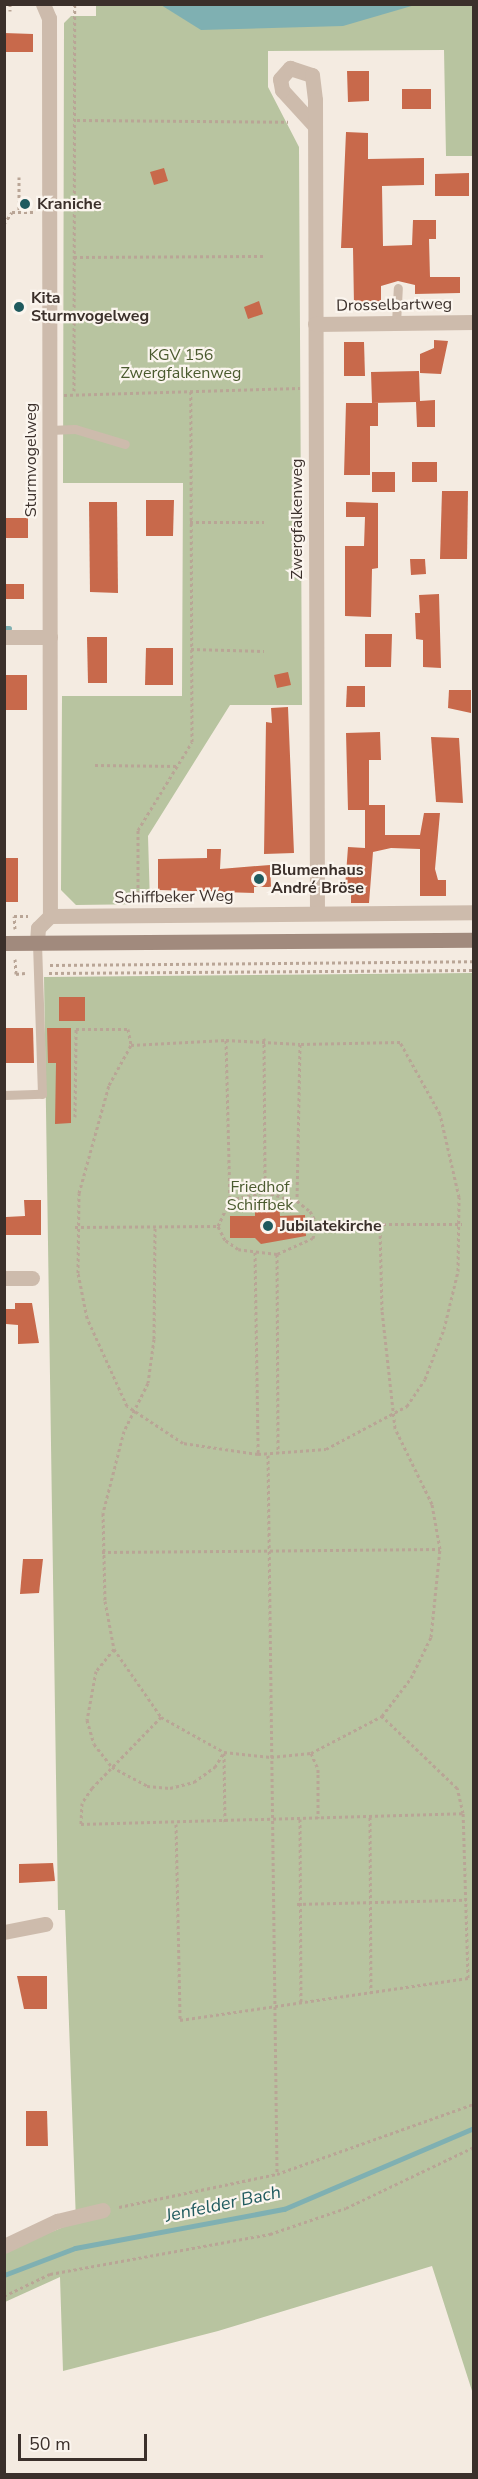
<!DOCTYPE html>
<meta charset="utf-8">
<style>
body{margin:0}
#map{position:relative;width:478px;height:2479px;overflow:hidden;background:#f4ebe1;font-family:"Nunito Sans",sans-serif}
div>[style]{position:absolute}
.green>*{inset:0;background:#b8c4a0}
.water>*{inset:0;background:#7fb0b2}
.stream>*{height:5px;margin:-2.5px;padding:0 2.5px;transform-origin:2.5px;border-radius:2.5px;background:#7fb0b2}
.building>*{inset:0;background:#c8694b}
.path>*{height:3px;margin-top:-1.5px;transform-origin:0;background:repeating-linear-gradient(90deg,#b9a596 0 3px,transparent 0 6px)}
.lane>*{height:9px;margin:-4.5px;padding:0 4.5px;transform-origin:4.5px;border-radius:4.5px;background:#cdbbac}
.street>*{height:15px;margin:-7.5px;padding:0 7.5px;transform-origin:7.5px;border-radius:7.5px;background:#cdbbac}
.secondary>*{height:15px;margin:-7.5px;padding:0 7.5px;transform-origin:7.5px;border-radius:7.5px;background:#a18a7d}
.dots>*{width:16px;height:16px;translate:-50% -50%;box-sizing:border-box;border:3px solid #fbf5ee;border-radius:50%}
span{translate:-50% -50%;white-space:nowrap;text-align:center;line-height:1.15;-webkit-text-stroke:4.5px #fbf5ee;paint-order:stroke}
.poi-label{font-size:16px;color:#3b302b;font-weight:700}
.left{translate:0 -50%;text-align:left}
.street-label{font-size:16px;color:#3b302b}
.park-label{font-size:16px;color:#4a5a2e}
.water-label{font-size:18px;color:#1f5a5e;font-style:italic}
.frame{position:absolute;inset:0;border:6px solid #3b302b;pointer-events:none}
.scale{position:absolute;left:18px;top:2434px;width:129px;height:27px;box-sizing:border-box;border:3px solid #3b302b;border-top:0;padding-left:8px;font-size:18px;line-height:21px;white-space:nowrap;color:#3b302b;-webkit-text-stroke:4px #fbf5ee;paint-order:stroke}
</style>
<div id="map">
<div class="green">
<i style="clip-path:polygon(96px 4px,473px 5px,473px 156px,446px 156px,444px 50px,268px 51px,268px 87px,299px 147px,302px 705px,230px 705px,148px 836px,150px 904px,76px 905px,61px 890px,62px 696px,182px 696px,183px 483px,63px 483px,64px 23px,71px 16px,96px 16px)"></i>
<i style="clip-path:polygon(473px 973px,473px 2394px,432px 2266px,218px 2331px,63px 2371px,60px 2277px,5px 2302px,4px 2251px,76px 2222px,65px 1910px,58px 1910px,44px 977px)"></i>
</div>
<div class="water">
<i style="clip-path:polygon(161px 5px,415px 5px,343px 26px,201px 30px)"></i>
</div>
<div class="stream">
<i style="left:4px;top:628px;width:5px"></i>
<i style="left:4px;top:2275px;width:76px;rotate:-20.8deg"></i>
<i style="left:75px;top:2248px;width:213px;rotate:-10.6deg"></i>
<i style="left:284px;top:2209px;width:207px;rotate:-23.1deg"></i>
</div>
<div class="building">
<i style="clip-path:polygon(4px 33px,33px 34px,33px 52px,4px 52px)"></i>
<i style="clip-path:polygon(347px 71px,369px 71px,369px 101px,348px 102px)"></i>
<i style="clip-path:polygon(402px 89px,431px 89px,431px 109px,402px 109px)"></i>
<i style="clip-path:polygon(346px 132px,368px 133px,368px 159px,424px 158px,424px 185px,382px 186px,383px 246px,412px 245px,413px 220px,436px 220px,436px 239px,429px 239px,430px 277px,460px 277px,460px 293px,415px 294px,415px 285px,398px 281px,381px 286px,381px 305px,354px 305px,353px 248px,341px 248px)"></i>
<i style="clip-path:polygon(164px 168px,168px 181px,154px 185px,150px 172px)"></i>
<i style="clip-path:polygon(469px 173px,469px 196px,435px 196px,435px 174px)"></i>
<i style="clip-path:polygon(259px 301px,263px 314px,248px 319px,244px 307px)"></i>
<i style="clip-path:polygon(434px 340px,448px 341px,441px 374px,420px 373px,420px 354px,434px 348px)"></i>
<i style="clip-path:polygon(344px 342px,364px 342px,365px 376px,344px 376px)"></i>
<i style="clip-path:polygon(419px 371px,420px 401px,435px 400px,435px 427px,417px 427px,416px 402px,372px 403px,371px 372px)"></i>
<i style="clip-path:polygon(346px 403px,378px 403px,378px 426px,370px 426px,370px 475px,344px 475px)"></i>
<i style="clip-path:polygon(412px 462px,437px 462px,437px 482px,412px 482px)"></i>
<i style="clip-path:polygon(372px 472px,395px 472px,395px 492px,372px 492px)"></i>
<i style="clip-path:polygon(442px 491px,468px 491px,467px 559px,440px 559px)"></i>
<i style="clip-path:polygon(146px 500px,174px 500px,173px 536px,146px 536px)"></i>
<i style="clip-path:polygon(89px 502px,117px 502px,118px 593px,90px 592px)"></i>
<i style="clip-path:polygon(346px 502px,378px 503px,378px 568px,372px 569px,371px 617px,345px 616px,345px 546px,364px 546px,365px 517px,346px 517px)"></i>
<i style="clip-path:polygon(4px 518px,28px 518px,28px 538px,4px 538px)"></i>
<i style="clip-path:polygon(410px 559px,425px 559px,426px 574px,411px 575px)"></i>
<i style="clip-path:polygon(4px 584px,24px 584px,24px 599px,4px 599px)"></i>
<i style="clip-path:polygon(439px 594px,441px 668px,423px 667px,423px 640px,416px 639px,415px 613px,420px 613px,419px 595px)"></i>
<i style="clip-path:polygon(365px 634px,392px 634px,391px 667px,365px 667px)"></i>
<i style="clip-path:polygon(87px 637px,107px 637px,107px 683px,88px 683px)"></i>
<i style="clip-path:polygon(146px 648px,173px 648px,173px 685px,145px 685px)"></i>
<i style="clip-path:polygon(288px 672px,291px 685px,277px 688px,274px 675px)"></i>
<i style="clip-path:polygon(4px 675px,27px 675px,27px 710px,4px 710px)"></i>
<i style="clip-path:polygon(347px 686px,365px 686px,365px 707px,346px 707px)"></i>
<i style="clip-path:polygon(449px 690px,471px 690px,471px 713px,448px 708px)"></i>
<i style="clip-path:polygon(288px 707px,294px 853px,264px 854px,266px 722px,272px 723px,271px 708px)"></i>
<i style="clip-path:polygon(380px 732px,381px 760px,369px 760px,369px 805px,385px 805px,385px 835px,420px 835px,424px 813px,440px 813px,435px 869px,438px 880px,446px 880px,446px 896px,420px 896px,420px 849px,391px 848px,373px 852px,369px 903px,351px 903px,351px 888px,345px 888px,348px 847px,365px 848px,365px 810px,348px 810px,346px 733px)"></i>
<i style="clip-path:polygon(431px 737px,459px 738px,463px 803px,436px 802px)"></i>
<i style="clip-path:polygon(207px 849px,221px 849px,220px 869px,270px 865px,271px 887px,254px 887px,254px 893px,158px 890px,158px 859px,207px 858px)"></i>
<i style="clip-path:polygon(4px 858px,18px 858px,18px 902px,4px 902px)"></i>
<i style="clip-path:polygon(59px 997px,85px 997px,85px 1021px,59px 1021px)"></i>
<i style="clip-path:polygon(4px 1028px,33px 1028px,34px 1063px,4px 1063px)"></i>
<i style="clip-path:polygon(47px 1028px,71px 1028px,71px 1123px,55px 1124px,56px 1063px,48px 1063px)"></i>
<i style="clip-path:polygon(24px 1200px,41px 1200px,41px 1235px,6px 1235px,6px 1217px,25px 1216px)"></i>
<i style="clip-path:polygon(279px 1206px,280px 1216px,305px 1215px,306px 1236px,261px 1244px,255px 1238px,230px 1238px,230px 1216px,255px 1216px,255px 1207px)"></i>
<i style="clip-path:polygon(15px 1303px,32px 1303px,39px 1343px,18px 1344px,18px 1325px,6px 1324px,6px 1309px,15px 1309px)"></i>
<i style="clip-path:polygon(23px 1559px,43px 1559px,39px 1593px,20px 1594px)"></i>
<i style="clip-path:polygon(53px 1863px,55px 1881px,19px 1883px,19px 1864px)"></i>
<i style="clip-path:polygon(17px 1976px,47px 1976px,47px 2009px,24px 2009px)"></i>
<i style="clip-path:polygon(26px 2111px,47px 2111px,48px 2146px,26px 2146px)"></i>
</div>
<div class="path">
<i style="left:10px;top:4px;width:7px;rotate:90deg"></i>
<i style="left:77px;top:120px;width:211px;rotate:0.5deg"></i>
<i style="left:19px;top:177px;width:35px;rotate:90deg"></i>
<i style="left:4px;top:224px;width:14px;rotate:-56deg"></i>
<i style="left:12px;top:212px;width:21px"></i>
<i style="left:74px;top:257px;width:189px;rotate:-0.3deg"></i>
<i style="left:74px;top:391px;width:387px;rotate:-89.9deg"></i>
<i style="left:64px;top:395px;width:236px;rotate:-1.7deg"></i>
<i style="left:190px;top:522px;width:74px"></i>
<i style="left:191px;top:649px;width:73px;rotate:1.6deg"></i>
<i style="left:95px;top:765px;width:84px;rotate:0.7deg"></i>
<i style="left:138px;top:899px;width:69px;rotate:-90deg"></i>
<i style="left:138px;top:830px;width:103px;rotate:-58.5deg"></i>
<i style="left:192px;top:742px;width:351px;rotate:-90.2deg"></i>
<i style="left:15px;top:929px;width:13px;rotate:-94deg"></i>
<i style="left:14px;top:916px;width:14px"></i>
<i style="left:15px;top:959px;width:15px;rotate:86deg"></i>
<i style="left:16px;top:974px;width:9px;rotate:-6deg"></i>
<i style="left:50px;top:965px;width:424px;rotate:-0.5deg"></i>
<i style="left:49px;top:973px;width:425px;rotate:-0.4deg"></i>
<i style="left:264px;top:1038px;width:154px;rotate:89.6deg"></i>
<i style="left:226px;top:1040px;width:160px;rotate:88.6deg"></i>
<i style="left:75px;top:1117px;width:88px;rotate:-89.3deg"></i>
<i style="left:76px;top:1029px;width:52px"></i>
<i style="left:128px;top:1029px;width:16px;rotate:79deg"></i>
<i style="left:265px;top:1192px;width:33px;rotate:16deg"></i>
<i style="left:297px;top:1201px;width:16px;rotate:38deg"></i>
<i style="left:310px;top:1211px;width:15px;rotate:62deg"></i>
<i style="left:317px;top:1224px;width:15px;rotate:106deg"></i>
<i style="left:313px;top:1238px;width:39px;rotate:156deg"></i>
<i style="left:277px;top:1254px;width:39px;rotate:-173deg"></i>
<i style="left:238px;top:1249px;width:16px;rotate:-145deg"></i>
<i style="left:225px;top:1240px;width:16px;rotate:-117deg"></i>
<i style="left:218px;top:1226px;width:29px;rotate:-65deg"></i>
<i style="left:230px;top:1200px;width:36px;rotate:-13deg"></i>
<i style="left:317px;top:1224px;width:145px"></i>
<i style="left:75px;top:1227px;width:143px;rotate:-0.4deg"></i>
<i style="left:155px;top:1228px;width:111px;rotate:90.5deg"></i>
<i style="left:154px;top:1339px;width:44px;rotate:97.8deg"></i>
<i style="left:148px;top:1383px;width:54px;rotate:116.6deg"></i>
<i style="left:124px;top:1431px;width:85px;rotate:104.4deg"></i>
<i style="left:103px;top:1513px;width:88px;rotate:88.7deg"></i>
<i style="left:105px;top:1601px;width:49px;rotate:79.4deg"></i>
<i style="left:114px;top:1649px;width:83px;rotate:55.3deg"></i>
<i style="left:161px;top:1717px;width:72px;rotate:29.1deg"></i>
<i style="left:224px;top:1752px;width:47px;rotate:6.1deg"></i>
<i style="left:271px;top:1757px;width:40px;rotate:-5.7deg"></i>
<i style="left:311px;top:1753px;width:80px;rotate:-27.5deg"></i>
<i style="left:382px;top:1716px;width:48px;rotate:-52.7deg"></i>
<i style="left:411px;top:1678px;width:46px;rotate:-64deg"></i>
<i style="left:431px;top:1637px;width:88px;rotate:-84.2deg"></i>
<i style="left:440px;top:1549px;width:46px;rotate:-100.1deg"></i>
<i style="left:432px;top:1504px;width:85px;rotate:-116deg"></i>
<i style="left:395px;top:1428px;width:119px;rotate:-96.3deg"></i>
<i style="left:382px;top:1310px;width:84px;rotate:-91.4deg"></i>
<i style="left:255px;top:1252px;width:202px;rotate:89.1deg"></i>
<i style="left:258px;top:1454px;width:68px;rotate:-4.2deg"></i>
<i style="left:326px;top:1449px;width:92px;rotate:-28deg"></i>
<i style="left:407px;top:1406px;width:32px;rotate:-56deg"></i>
<i style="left:425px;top:1379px;width:53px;rotate:-69.2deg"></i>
<i style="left:444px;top:1329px;width:60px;rotate:-76.4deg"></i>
<i style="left:458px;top:1271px;width:74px;rotate:-89.2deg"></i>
<i style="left:459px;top:1197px;width:85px;rotate:-102.9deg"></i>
<i style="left:440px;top:1114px;width:82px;rotate:-119.1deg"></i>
<i style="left:400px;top:1042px;width:100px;rotate:178.9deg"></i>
<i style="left:277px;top:1254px;width:199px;rotate:89.7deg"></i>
<i style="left:258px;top:1454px;width:76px;rotate:-171.7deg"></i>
<i style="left:183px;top:1443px;width:67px;rotate:-146.5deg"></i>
<i style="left:127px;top:1406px;width:97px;rotate:-114.4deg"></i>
<i style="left:87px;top:1318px;width:46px;rotate:-101.3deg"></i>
<i style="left:78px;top:1273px;width:80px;rotate:-89.3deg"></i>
<i style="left:79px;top:1193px;width:112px;rotate:-74.5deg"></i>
<i style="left:109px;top:1085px;width:46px;rotate:-61.2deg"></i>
<i style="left:131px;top:1045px;width:95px;rotate:-3deg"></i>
<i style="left:226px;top:1040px;width:74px;rotate:3.1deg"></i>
<i style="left:300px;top:1044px;width:157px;rotate:91.1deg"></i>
<i style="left:268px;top:1455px;width:719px;rotate:89.28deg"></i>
<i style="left:102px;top:1552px;width:338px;rotate:-0.5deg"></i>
<i style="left:114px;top:1649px;width:28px;rotate:129deg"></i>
<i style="left:96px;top:1671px;width:50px;rotate:100.4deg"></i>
<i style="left:87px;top:1720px;width:25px;rotate:74deg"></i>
<i style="left:94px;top:1744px;width:29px;rotate:52deg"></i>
<i style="left:112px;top:1767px;width:40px;rotate:28deg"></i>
<i style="left:147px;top:1786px;width:23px;rotate:5deg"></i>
<i style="left:170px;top:1788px;width:25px;rotate:-14deg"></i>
<i style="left:194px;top:1782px;width:26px;rotate:-36deg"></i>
<i style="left:215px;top:1767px;width:17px;rotate:-59deg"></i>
<i style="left:161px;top:1717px;width:99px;rotate:134.2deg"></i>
<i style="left:92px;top:1788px;width:18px;rotate:124deg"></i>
<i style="left:82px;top:1803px;width:21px;rotate:93deg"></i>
<i style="left:81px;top:1824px;width:382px;rotate:-1.6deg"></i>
<i style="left:224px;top:1753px;width:69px;rotate:89.2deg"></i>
<i style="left:311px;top:1753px;width:17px;rotate:66deg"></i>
<i style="left:318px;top:1769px;width:49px;rotate:90deg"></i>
<i style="left:370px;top:1817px;width:176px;rotate:89.7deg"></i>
<i style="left:300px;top:1819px;width:184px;rotate:89.7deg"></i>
<i style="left:176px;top:1824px;width:196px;rotate:88.8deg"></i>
<i style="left:180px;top:2020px;width:291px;rotate:-8.3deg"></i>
<i style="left:468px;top:1978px;width:165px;rotate:-91.7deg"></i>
<i style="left:463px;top:1813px;width:26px;rotate:-103deg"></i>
<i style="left:457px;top:1788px;width:104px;rotate:-136.2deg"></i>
<i style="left:297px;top:1904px;width:169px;rotate:-1.4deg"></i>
<i style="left:119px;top:2207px;width:161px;rotate:-11.8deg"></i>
<i style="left:277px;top:2174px;width:209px;rotate:-19.6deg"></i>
<i style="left:4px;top:2296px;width:51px;rotate:-25.6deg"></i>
<i style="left:50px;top:2274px;width:224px;rotate:-10.3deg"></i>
<i style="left:270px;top:2234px;width:80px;rotate:-18.9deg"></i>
<i style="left:346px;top:2208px;width:142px;rotate:-25.5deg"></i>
</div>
<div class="lane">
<i style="left:396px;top:323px;width:35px;rotate:-87deg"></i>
<i style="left:49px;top:430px;width:26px;rotate:-2deg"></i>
<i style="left:75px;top:429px;width:52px;rotate:16.7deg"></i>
<i style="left:4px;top:1095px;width:38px;rotate:-2deg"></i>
<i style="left:42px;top:1094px;width:152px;rotate:-91.9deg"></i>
</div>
<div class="street">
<i style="left:43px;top:4px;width:15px;rotate:67deg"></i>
<i style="left:49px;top:18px;width:898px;rotate:89.94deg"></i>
<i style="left:313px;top:124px;width:46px;rotate:-132.4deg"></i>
<i style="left:282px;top:90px;width:11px;rotate:-100deg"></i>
<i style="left:280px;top:79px;width:15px;rotate:-48deg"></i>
<i style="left:290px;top:68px;width:23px;rotate:18deg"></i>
<i style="left:312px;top:75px;width:25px;rotate:83deg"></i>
<i style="left:315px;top:100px;width:813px;rotate:89.86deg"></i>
<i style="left:315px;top:324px;width:159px;rotate:-0.7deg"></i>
<i style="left:4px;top:637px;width:46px"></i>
<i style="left:37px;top:942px;width:14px;rotate:-86deg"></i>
<i style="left:38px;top:928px;width:17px;rotate:-45deg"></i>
<i style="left:50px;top:916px;width:424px;rotate:-0.5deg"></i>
<i style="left:4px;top:1278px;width:28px"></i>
<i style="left:4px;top:1932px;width:42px;rotate:-11deg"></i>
<i style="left:4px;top:2246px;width:59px;rotate:-25.3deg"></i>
<i style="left:57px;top:2221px;width:47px;rotate:-13.4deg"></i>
</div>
<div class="secondary">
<i style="left:4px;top:943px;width:470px;rotate:-0.4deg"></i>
</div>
<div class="dots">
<i style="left:25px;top:204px;background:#1f5a5e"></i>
<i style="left:19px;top:307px;background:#1f5a5e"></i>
<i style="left:259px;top:879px;background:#1f5a5e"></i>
<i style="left:268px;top:1226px;background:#1f5a5e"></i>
</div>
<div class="poi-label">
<span class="left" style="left:37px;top:204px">Kraniche</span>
<span class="left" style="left:31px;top:307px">Kita<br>Sturmvogelweg</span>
<span class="left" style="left:271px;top:879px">Blumenhaus<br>André Bröse</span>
<span class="left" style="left:280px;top:1226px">Jubilatekirche</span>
</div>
<div class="street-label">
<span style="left:394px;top:305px;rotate:-1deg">Drosselbartweg</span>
<span style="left:31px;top:460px;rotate:-90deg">Sturmvogelweg</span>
<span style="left:297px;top:519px;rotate:-90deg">Zwergfalkenweg</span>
<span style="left:174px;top:897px;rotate:-1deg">Schiffbeker Weg</span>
</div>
<div class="park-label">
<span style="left:181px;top:364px">KGV 156<br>Zwergfalkenweg</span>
<span style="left:260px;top:1196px">Friedhof<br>Schiffbek</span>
</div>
<div class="water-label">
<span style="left:223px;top:2204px;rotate:-12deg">Jenfelder Bach</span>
</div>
<div class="frame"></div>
<div class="scale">50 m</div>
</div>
